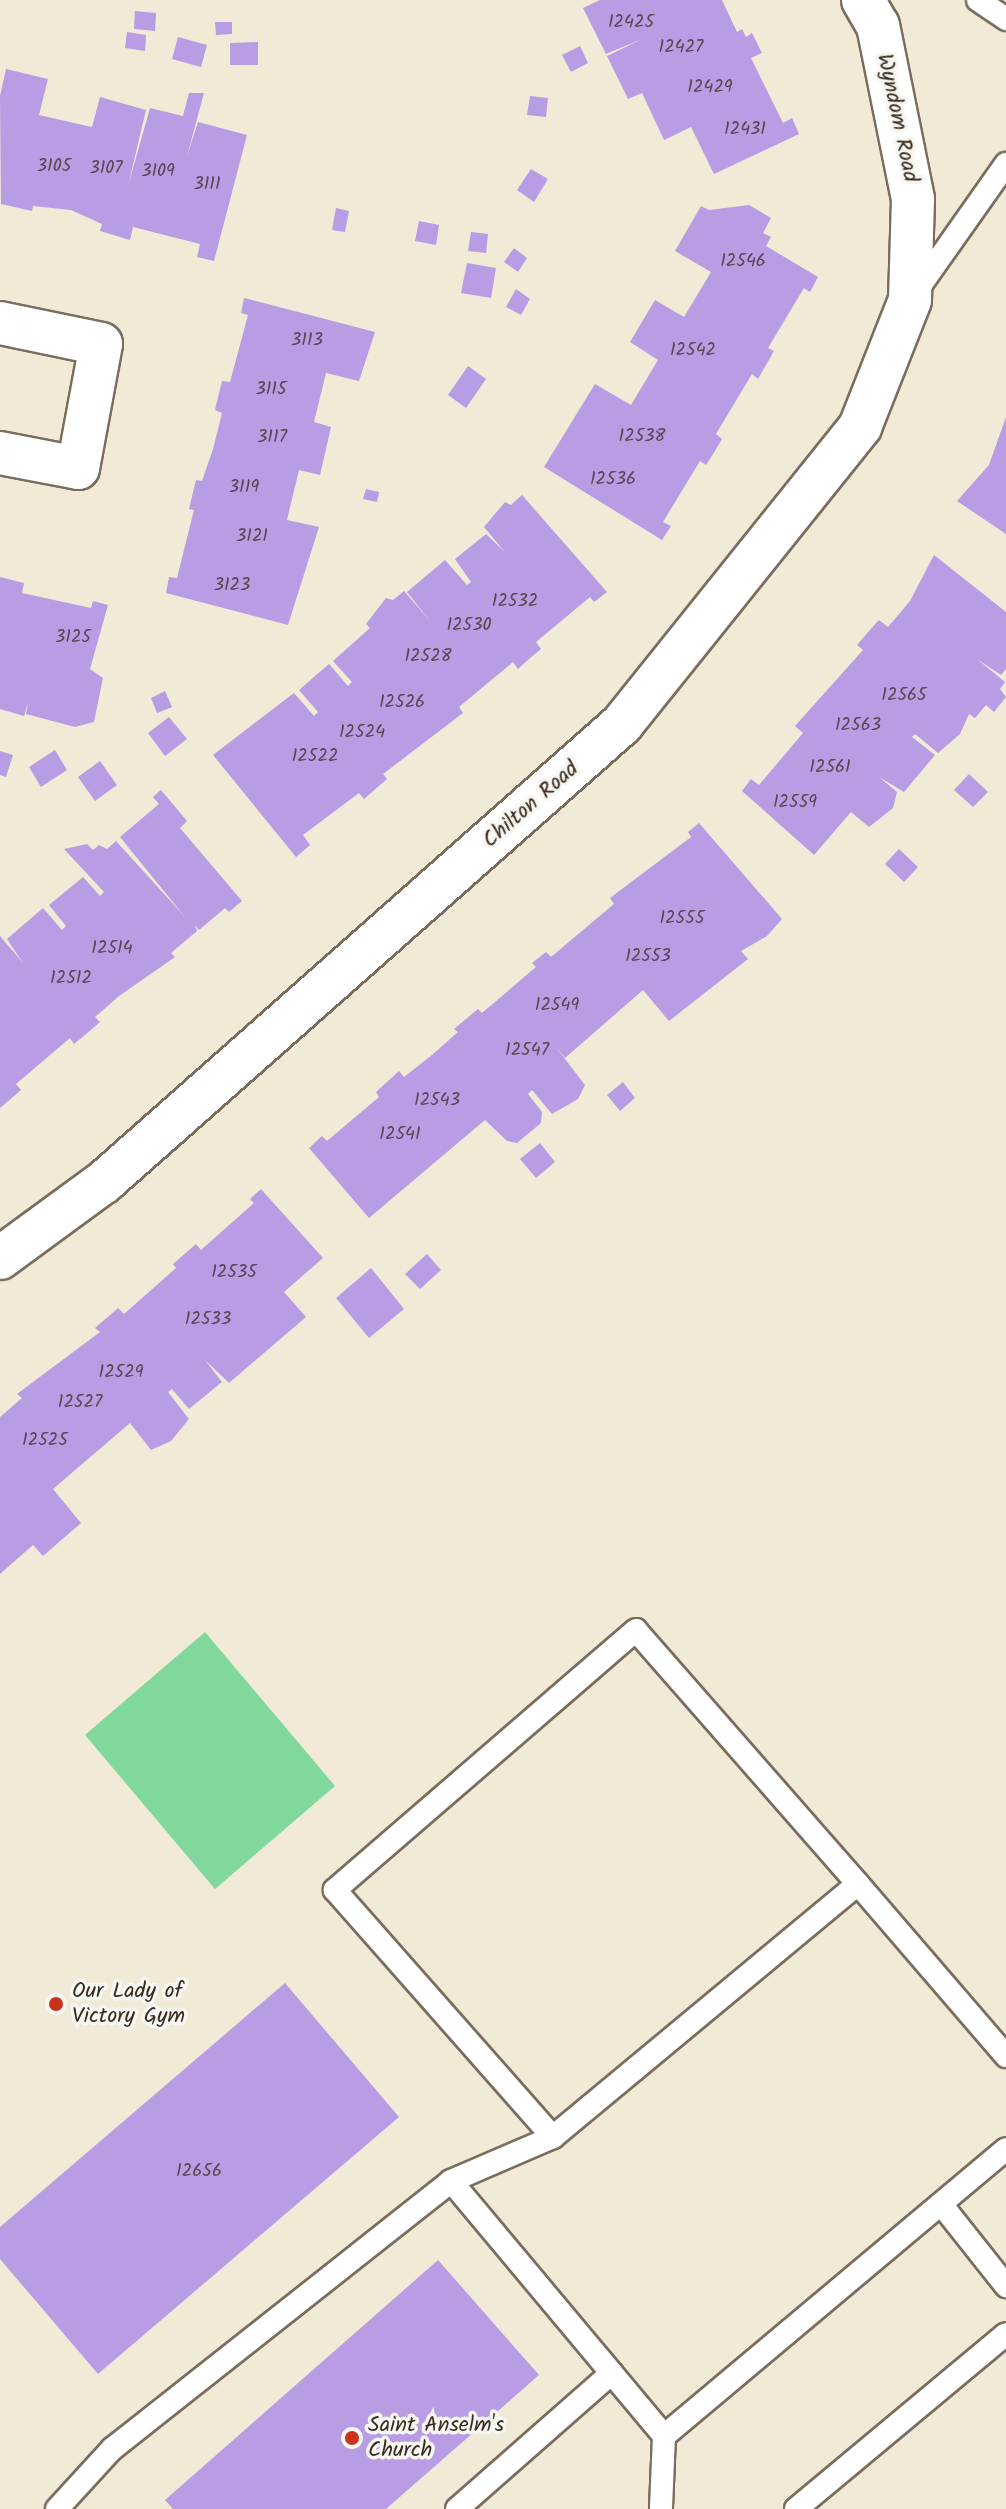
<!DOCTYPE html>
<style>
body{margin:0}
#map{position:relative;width:1006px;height:2509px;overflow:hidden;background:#f1ead6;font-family:Kalam,sans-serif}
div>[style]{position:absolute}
.green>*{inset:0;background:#81d89c}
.building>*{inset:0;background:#b89ce4}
.roads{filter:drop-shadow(2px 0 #7b6d5e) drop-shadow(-2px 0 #7b6d5e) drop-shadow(0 2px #7b6d5e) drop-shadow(0 -2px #7b6d5e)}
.service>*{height:22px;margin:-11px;padding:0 11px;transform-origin:11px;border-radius:11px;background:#fff}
.minor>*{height:42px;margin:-21px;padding:0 21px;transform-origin:21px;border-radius:21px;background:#fff}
.dots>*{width:22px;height:22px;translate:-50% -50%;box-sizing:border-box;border:4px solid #f6f6f2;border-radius:50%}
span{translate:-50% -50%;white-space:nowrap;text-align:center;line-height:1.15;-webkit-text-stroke:7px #f6f6f2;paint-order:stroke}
.number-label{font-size:18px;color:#5a4650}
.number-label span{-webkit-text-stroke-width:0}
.street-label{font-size:22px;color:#3b2a1e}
.poi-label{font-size:22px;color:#3b2a1e}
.left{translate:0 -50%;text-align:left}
</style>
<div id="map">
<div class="green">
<i style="clip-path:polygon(205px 1632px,335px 1786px,215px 1889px,85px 1735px)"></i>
</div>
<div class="building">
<i style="clip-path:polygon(600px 0,722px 0,737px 32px,742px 29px,746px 37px,752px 33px,762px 53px,751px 58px,783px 123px,792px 118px,799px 134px,714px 174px,691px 127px,664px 140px,642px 93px,628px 99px,607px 56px,642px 39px,606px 54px,583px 8px)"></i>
<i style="clip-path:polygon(135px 11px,156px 13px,155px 31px,134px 29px)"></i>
<i style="clip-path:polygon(215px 22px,232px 22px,232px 34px,216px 35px)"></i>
<i style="clip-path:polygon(127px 32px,146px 35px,145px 51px,125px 48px)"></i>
<i style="clip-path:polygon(178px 37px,207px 45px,201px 67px,172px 59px)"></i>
<i style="clip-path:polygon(258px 42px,258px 65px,230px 65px,230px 43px)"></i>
<i style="clip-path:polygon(580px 46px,588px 63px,571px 72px,562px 55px)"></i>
<i style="clip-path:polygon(6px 69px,48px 79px,39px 115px,92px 127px,100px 97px,146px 110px,128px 186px,150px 108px,183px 116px,189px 93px,204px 93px,187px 156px,198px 122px,247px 135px,214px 261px,197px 257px,200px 244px,133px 227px,130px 240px,100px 231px,102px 224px,71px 210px,33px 206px,32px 211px,1px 204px,0 96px)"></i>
<i style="clip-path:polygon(530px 96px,548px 98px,546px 117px,527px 115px)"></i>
<i style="clip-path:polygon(531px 169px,548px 179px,534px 202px,517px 190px)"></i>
<i style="clip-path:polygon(749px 205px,771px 218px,763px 233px,771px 237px,766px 246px,818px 277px,810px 292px,804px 288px,768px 348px,774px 351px,758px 379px,752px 374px,716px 434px,722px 439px,715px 451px,706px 465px,700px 461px,663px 522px,671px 526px,662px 540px,544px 467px,595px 384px,631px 405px,658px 360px,630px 342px,655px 300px,684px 317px,711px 272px,675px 251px,701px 206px,709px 210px)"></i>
<i style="clip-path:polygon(336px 208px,349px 211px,345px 232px,332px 230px)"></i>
<i style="clip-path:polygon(419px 221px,439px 225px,436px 245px,415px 241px)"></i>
<i style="clip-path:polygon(471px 232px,488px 234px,486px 253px,468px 251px)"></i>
<i style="clip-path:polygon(514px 248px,527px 258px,518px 272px,504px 262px)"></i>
<i style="clip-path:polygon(467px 263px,496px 268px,491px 298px,461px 293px)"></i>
<i style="clip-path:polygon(516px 289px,530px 299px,521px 315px,506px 307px)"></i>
<i style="clip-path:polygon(244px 298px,375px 332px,359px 381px,326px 373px,314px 422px,331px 427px,320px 475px,299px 470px,287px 520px,319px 527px,288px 625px,166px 593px,169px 577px,177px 578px,194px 510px,189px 509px,196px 480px,202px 481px,213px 449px,222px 413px,215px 410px,218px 397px,222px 381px,230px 382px,248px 315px,241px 313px)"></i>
<i style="clip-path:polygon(468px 366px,486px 379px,466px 408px,448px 395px)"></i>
<i style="clip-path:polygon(1006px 417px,1006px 534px,957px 501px,989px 465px)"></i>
<i style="clip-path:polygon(366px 489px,379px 492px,377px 502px,363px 499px)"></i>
<i style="clip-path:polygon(522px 495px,607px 592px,594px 602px,590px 597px,536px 642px,541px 649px,529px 659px,518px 669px,513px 662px,459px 707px,463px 713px,383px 774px,387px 779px,364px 799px,359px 793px,303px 835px,310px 845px,296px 857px,213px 755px,294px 693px,314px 716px,318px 712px,299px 690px,329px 664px,348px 686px,352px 682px,333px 661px,370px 628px,366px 624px,386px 598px,393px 600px,404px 591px,430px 621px,407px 592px,445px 560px,467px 585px,471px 582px,455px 559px,486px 534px,505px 552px,484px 527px,505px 502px,511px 505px)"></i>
<i style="clip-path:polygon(934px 555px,1006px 612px,1006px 669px,1001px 675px,977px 659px,1005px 682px,1000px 689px,1006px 697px,994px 712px,986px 705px,975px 718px,969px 714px,960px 734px,938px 753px,915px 734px,912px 737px,935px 755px,904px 792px,879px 777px,897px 792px,893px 808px,869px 827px,851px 812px,814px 855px,742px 791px,751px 779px,759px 785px,803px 733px,795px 726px,863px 650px,857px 645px,869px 631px,879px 620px,888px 627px,910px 601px)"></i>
<i style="clip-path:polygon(0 577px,24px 583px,22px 593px,91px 608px,93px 601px,108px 605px,90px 669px,103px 678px,94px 722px,75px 727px,26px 714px,28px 703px,24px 716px,0 709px)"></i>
<i style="clip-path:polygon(165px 691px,172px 707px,157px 713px,151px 698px)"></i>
<i style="clip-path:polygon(169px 717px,187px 739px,165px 756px,148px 733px)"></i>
<i style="clip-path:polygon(55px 750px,67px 770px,41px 787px,29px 767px)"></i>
<i style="clip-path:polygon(0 751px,13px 755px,6px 777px,0 775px)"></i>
<i style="clip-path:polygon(100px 761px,117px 785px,95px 801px,78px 777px)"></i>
<i style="clip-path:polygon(969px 774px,988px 792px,973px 807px,954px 790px)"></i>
<i style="clip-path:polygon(161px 790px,187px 821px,180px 828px,242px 901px,229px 912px,225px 908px,199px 930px,195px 925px,197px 931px,171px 953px,175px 957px,119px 996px,95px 1017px,100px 1022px,85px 1035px,74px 1044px,70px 1038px,16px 1084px,21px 1090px,0 1108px,0 936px,23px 963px,7px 939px,43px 908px,62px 930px,66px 926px,49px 905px,83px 877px,100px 896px,104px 892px,64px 849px,87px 844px,93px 850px,99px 845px,107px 849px,116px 841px,185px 917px,120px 837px,159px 804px,153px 797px)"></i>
<i style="clip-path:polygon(699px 823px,782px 919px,767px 936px,741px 951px,748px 959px,669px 1021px,643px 990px,565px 1058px,555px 1046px,585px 1085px,578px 1099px,552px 1114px,532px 1090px,528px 1094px,542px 1112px,541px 1123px,517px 1143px,507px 1141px,485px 1120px,369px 1218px,309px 1148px,322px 1136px,327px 1141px,379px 1097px,376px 1092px,399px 1071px,404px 1077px,432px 1055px,458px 1032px,454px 1029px,478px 1009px,482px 1013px,536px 967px,532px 963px,546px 952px,551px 957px,614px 904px,610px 898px,691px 837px,688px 832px)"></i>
<i style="clip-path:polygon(899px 849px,918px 867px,904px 882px,885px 864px)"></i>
<i style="clip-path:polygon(623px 1082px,635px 1098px,620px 1111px,607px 1095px)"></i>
<i style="clip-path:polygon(540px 1143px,555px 1162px,536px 1178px,520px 1159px)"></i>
<i style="clip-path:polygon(261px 1189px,323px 1258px,284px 1292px,306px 1317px,229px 1383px,205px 1360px,222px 1382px,189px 1409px,172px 1389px,168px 1392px,189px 1419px,171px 1441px,151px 1450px,130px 1423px,53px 1489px,81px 1523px,43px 1556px,33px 1545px,0 1574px,0 1417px,22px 1398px,17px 1394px,100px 1332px,95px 1328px,118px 1308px,124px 1314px,176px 1268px,173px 1264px,196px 1244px,201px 1250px,254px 1203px,250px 1199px)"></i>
<i style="clip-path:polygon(427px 1254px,441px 1270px,420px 1289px,405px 1274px)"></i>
<i style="clip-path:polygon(371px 1268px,404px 1309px,369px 1338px,336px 1298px)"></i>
<i style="clip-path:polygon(285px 1983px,399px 2117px,98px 2374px,0 2259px,0 2227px)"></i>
<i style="clip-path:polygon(438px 2260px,539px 2375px,386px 2509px,173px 2509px,165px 2500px)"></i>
</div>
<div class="roads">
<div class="service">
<i style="left:978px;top:0;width:34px;rotate:34deg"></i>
<i style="left:915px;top:293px;width:158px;rotate:-54.8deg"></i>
<i style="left:858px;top:1884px;width:227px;rotate:49.3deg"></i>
<i style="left:451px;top:2181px;width:111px;rotate:-23.3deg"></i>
<i style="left:553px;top:2137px;width:396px;rotate:-39.7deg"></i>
<i style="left:858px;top:1884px;width:337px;rotate:-131.2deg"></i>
<i style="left:636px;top:1630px;width:398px;rotate:139.2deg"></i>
<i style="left:335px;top:1890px;width:329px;rotate:48.6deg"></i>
<i style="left:941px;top:2204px;width:105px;rotate:51.6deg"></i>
<i style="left:664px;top:2436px;width:446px;rotate:-40deg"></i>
<i style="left:57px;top:2509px;width:81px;rotate:-47.5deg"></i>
<i style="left:112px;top:2449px;width:432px;rotate:-38.3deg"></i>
<i style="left:451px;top:2181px;width:332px;rotate:50.1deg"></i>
<i style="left:664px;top:2436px;width:73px;rotate:92.4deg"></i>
<i style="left:457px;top:2509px;width:206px;rotate:-41.3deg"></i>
<i style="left:796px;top:2509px;width:273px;rotate:-39.8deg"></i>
</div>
<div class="minor">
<i style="left:0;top:323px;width:103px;rotate:11.7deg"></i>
<i style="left:101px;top:344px;width:126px;rotate:100.5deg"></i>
<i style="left:78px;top:468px;width:79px;rotate:-169.1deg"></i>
<i style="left:0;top:1258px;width:129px;rotate:-36.2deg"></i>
<i style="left:104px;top:1182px;width:691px;rotate:-41.48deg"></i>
<i style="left:622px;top:724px;width:381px;rotate:-51.3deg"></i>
<i style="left:860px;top:427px;width:136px;rotate:-68.5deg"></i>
<i style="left:910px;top:300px;width:101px;rotate:-88.3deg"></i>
<i style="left:913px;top:199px;width:177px;rotate:-101.4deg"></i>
<i style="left:878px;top:26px;width:30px;rotate:-120deg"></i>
</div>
</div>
<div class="dots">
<i style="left:56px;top:2004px;background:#c8321e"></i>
<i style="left:352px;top:2438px;background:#c8321e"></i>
</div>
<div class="number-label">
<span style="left:631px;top:23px">12425</span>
<span style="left:681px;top:48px">12427</span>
<span style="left:710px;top:88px">12429</span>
<span style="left:745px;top:130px">12431</span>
<span style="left:54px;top:167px">3105</span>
<span style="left:106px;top:169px">3107</span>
<span style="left:158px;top:172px">3109</span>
<span style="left:207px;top:185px">3111</span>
<span style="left:743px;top:262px">12546</span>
<span style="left:307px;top:341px">3113</span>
<span style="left:693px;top:351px">12542</span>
<span style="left:271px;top:390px">3115</span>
<span style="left:642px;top:437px">12538</span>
<span style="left:272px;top:438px">3117</span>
<span style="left:613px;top:480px">12536</span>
<span style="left:244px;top:488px">3119</span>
<span style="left:252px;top:537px">3121</span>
<span style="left:232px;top:586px">3123</span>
<span style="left:515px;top:602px">12532</span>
<span style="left:469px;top:626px">12530</span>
<span style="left:73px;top:638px">3125</span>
<span style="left:428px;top:657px">12528</span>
<span style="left:904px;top:696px">12565</span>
<span style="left:402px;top:703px">12526</span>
<span style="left:858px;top:726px">12563</span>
<span style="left:362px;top:733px">12524</span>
<span style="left:315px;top:757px">12522</span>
<span style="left:830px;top:768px">12561</span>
<span style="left:795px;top:803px">12559</span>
<span style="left:682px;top:919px">12555</span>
<span style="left:112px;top:949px">12514</span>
<span style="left:648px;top:957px">12553</span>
<span style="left:71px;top:979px">12512</span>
<span style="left:557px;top:1006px">12549</span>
<span style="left:527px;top:1051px">12547</span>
<span style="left:437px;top:1101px">12543</span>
<span style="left:400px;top:1135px">12541</span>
<span style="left:234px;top:1273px">12535</span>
<span style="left:208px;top:1320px">12533</span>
<span style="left:121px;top:1373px">12529</span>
<span style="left:80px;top:1403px">12527</span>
<span style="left:45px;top:1441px">12525</span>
<span style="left:199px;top:2172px">12656</span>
</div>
<div class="street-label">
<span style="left:897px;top:118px;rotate:78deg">Wyndom Road</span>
<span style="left:531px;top:805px;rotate:-41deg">Chilton Road</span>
</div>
<div class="poi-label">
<span class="left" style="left:72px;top:2004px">Our Lady of<br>Victory Gym</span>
<span class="left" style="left:368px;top:2438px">Saint Anselm's<br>Church</span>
</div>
</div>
